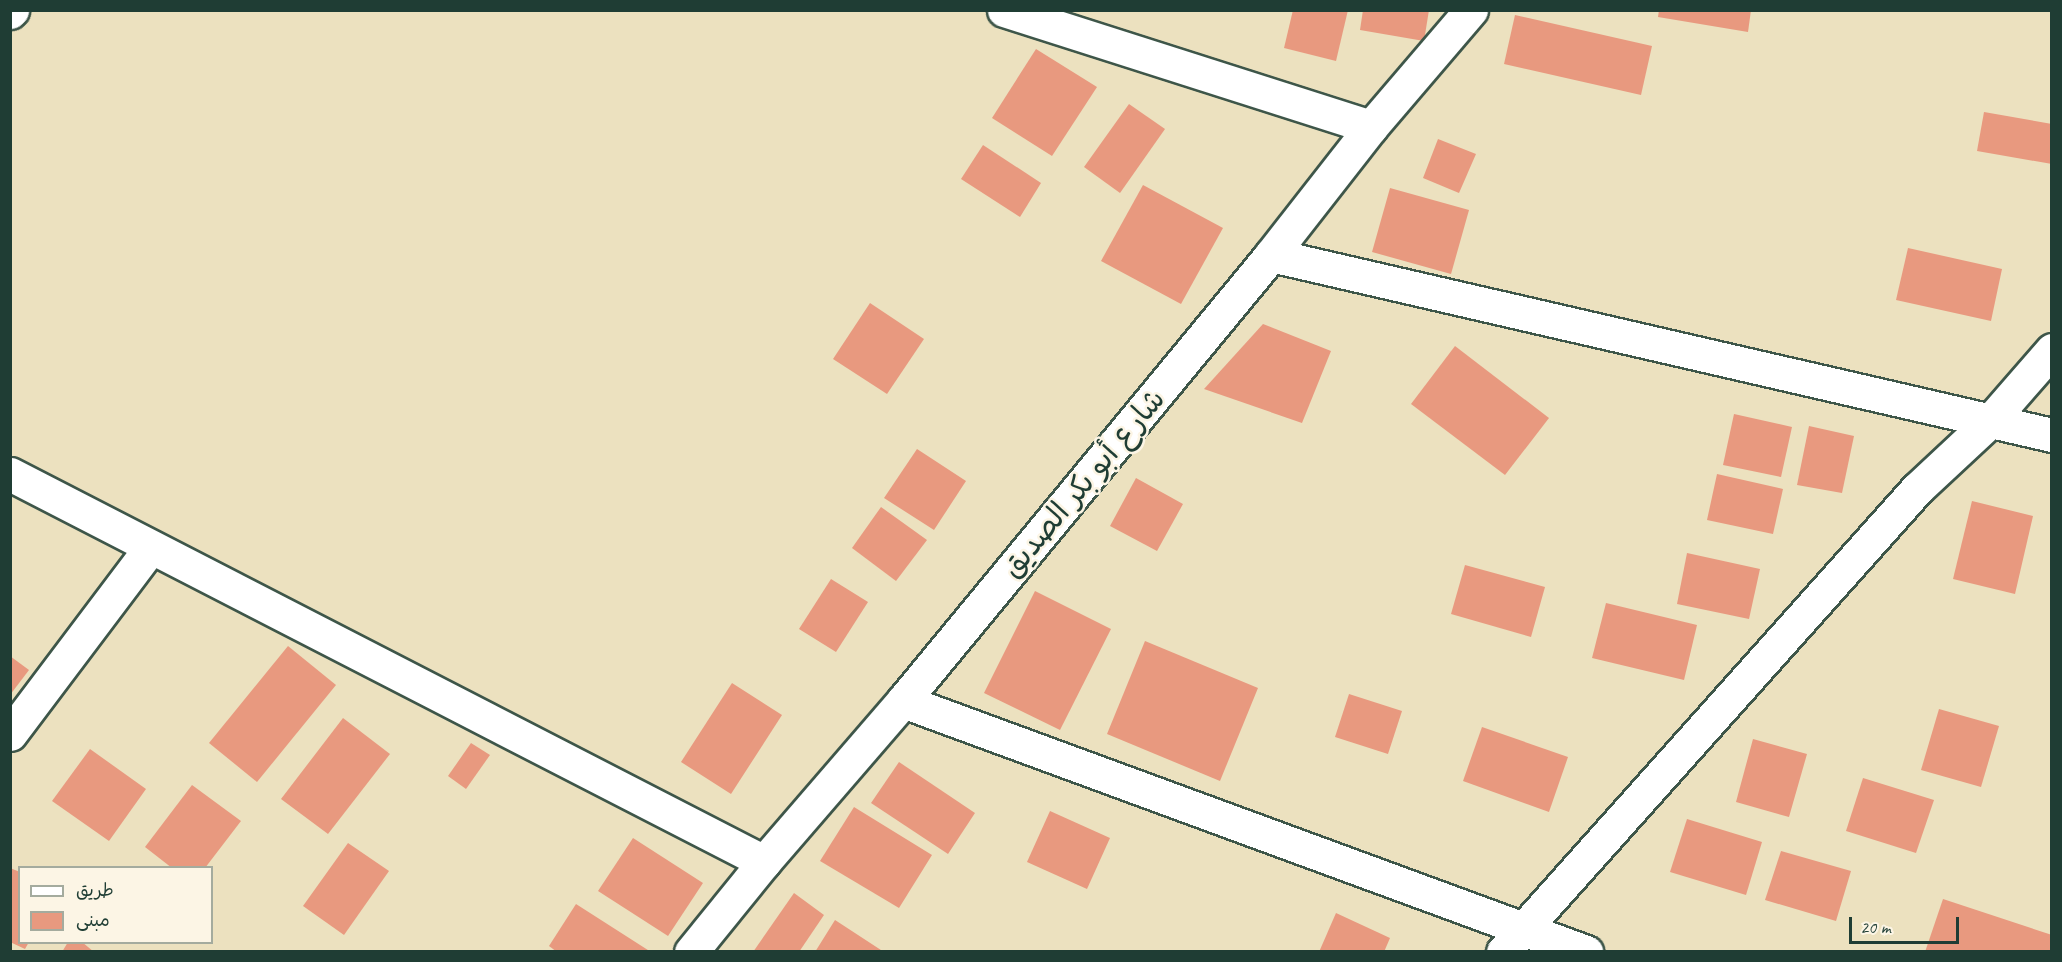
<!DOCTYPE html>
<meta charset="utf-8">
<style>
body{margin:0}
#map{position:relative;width:2062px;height:962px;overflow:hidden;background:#ece1bf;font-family:Caveat,"Playpen Sans Arabic",sans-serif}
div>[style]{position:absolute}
.building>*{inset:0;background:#e8997f}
.roads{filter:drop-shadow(2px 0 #3e5649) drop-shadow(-2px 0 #3e5649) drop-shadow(0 2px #3e5649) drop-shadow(0 -2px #3e5649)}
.minor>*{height:33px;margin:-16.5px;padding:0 16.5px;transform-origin:16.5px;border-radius:16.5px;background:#fff}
span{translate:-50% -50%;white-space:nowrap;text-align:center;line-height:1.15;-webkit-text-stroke:5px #fcf5e5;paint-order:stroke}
.street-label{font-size:30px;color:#1f3d34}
.frame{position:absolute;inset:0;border:12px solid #1f3d34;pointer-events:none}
.legend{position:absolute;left:18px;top:866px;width:195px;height:78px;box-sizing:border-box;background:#fcf5e5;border:2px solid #a4ab9e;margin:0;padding:8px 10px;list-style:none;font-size:18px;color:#1f3d34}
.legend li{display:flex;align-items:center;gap:12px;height:30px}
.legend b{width:30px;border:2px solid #a4ab9e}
.scale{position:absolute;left:1849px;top:917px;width:110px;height:27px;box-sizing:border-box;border:3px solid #1f3d34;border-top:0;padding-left:8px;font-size:18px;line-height:21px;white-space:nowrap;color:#1f3d34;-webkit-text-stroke:4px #fcf5e5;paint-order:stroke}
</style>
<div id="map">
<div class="building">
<i style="clip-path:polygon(1293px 10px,1348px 10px,1336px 61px,1284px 48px)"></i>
<i style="clip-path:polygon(1363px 10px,1429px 10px,1424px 41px,1360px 30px)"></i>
<i style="clip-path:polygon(1659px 10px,1751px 10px,1748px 32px,1658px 17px)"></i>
<i style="clip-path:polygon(1515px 15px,1652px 46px,1641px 95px,1504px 64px)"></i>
<i style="clip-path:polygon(1036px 49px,1097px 87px,1052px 156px,992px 118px)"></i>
<i style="clip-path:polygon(1129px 104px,1165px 129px,1120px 193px,1084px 167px)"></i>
<i style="clip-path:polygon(1984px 112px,2052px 124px,2052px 164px,1977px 151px)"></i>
<i style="clip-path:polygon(1438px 139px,1476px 154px,1459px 193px,1423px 178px)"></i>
<i style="clip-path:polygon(983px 145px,1041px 183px,1020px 217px,961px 179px)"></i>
<i style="clip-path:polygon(1143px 185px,1223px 228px,1181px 304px,1101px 261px)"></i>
<i style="clip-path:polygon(1390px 188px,1469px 210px,1451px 274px,1372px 252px)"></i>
<i style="clip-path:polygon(1908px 248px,2002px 269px,1991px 321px,1896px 300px)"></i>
<i style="clip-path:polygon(870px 303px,924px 339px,887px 394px,833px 359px)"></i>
<i style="clip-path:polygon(1263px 324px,1331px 351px,1302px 423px,1204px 389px)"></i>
<i style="clip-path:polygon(1455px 346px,1549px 418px,1505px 475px,1411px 404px)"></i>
<i style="clip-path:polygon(1734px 414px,1792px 427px,1781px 477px,1723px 465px)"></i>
<i style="clip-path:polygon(1809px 426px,1854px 436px,1842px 493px,1797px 485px)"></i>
<i style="clip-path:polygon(917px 449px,966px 481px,934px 530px,884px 498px)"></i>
<i style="clip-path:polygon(1717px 474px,1783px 489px,1773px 534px,1707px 520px)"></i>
<i style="clip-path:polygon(1136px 478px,1183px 504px,1157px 551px,1110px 526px)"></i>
<i style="clip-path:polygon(1972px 501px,2033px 516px,2015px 594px,1953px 579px)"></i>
<i style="clip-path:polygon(881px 507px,927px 540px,896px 581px,852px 548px)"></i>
<i style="clip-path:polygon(1687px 553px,1760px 569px,1749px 619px,1677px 604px)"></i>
<i style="clip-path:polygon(1465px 565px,1545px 587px,1531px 637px,1451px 614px)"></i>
<i style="clip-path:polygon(831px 579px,868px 602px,836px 652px,799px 629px)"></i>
<i style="clip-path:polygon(1035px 591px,1111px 629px,1060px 730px,984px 693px)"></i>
<i style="clip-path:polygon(1606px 603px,1697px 625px,1684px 680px,1592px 658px)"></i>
<i style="clip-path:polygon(1145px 641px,1258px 688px,1220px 781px,1107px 734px)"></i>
<i style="clip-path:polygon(288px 646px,336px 685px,257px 782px,209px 743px)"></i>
<i style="clip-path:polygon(10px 656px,29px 670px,10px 695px)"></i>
<i style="clip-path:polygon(732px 683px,782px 715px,731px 794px,681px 762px)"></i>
<i style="clip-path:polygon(1349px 694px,1402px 711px,1388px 754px,1335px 737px)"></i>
<i style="clip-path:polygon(1939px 709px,1999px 726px,1981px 787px,1921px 770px)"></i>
<i style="clip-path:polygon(343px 718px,390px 754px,328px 834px,281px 799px)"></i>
<i style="clip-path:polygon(1482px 727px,1568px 757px,1549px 812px,1463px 781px)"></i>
<i style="clip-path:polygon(1753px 739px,1807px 754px,1789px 817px,1736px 802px)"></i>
<i style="clip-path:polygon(471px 743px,490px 755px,466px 789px,448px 776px)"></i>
<i style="clip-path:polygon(90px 749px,146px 789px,109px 841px,52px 801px)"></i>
<i style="clip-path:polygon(899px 762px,975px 813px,948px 854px,871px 803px)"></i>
<i style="clip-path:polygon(1863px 778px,1934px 800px,1916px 853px,1846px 831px)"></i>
<i style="clip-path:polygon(192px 785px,241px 821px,205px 868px,172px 868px,145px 847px)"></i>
<i style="clip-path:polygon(854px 807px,932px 855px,899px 908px,820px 861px)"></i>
<i style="clip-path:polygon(1050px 811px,1110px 838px,1087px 889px,1027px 862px)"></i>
<i style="clip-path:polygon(1687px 819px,1762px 842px,1746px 895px,1670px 872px)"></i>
<i style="clip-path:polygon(633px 838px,703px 883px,668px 936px,598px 891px)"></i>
<i style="clip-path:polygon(348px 843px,389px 871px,344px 935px,303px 906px)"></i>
<i style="clip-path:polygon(1781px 851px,1851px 871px,1836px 921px,1765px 900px)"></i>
<i style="clip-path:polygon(10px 868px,20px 872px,20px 942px,29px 942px,25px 949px,10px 942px)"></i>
<i style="clip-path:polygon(794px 893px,824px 915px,799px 952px,753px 952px)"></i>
<i style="clip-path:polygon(1943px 899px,2052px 935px,2052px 952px,1925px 952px)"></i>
<i style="clip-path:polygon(576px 904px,651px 952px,557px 952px,549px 946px)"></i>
<i style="clip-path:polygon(1336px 913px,1390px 938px,1384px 952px,1319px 952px)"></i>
<i style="clip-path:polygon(835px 920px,884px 952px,815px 952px)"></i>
<i style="clip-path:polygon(68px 942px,82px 942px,94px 952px,62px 952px)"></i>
</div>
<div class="roads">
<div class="minor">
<i style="left:1004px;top:10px;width:385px;rotate:17.7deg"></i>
<i style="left:10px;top:12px;width:3px;rotate:-45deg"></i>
<i style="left:1271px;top:255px;width:801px;rotate:12.98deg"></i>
<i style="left:10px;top:474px;width:848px;rotate:27.23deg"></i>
<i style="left:903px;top:701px;width:728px;rotate:20.18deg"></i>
<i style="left:10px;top:734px;width:234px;rotate:-53deg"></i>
<i style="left:691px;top:952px;width:116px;rotate:-51deg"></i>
<i style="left:764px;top:862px;width:213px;rotate:-49.2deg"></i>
<i style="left:903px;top:701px;width:578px;rotate:-50.47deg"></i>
<i style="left:1271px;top:255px;width:162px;rotate:-52deg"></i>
<i style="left:1371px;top:127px;width:154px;rotate:-49.5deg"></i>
<i style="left:1503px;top:952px;width:621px;rotate:-48.2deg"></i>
<i style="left:1917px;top:489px;width:101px;rotate:-43deg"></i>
<i style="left:1991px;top:420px;width:93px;rotate:-48.9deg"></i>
</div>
</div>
<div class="street-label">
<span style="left:1083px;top:483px;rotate:-50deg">شارع أبو بكر الصديق</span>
</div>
<div class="frame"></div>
<ul class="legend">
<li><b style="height:8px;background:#fff"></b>طريق</li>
<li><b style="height:16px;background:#e8997f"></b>مبنى</li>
</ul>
<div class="scale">20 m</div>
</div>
